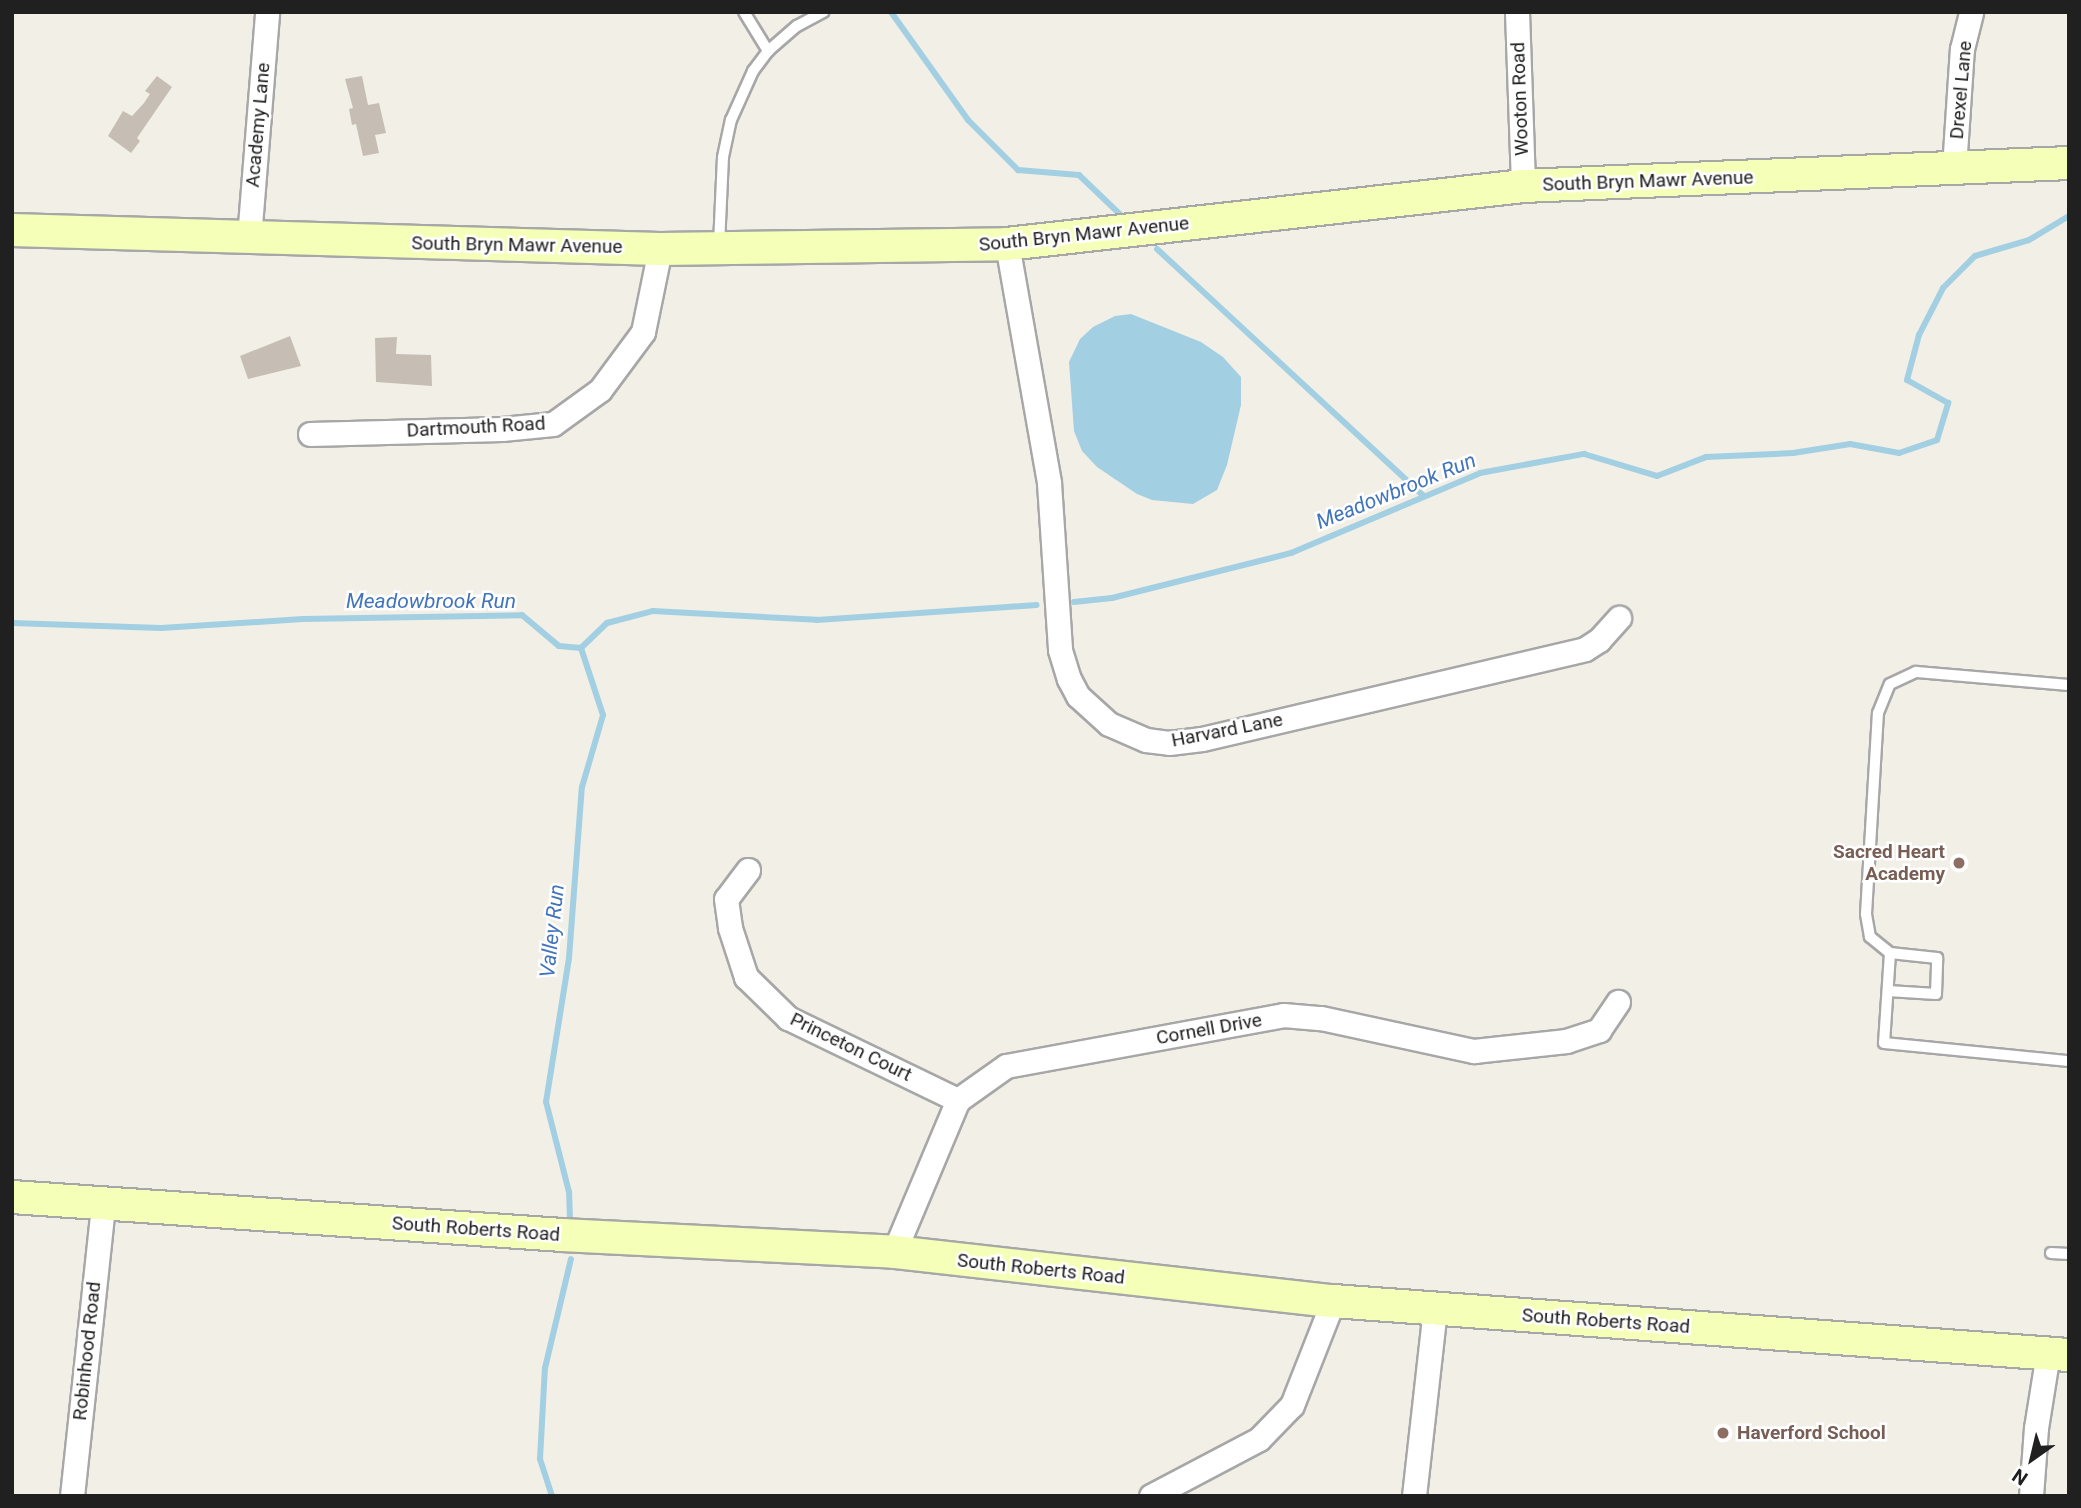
<!DOCTYPE html>
<style>
body{margin:0}
#map{position:relative;width:2081px;height:1508px;overflow:hidden;background:#f2efe6;font-family:Roboto,sans-serif}
div>[style]{position:absolute}
.water>*{inset:0;background:#a3cfe3}
.stream>*{height:6px;margin:-3px;padding:0 3px;transform-origin:3px;border-radius:3px;background:#a3cfe3}
.building>*{inset:0;background:#c6beb5}
.roads{filter:drop-shadow(2px 0 #a7a7a7) drop-shadow(-2px 0 #a7a7a7) drop-shadow(0 2px #a7a7a7) drop-shadow(0 -2px #a7a7a7)}
.lane>*{height:10px;margin:-5px;padding:0 5px;transform-origin:5px;border-radius:5px;background:#fff}
.street>*{height:23px;margin:-11.5px;padding:0 11.5px;transform-origin:11.5px;border-radius:11.5px;background:#fff}
.secondary>*{height:32px;margin:-16px;padding:0 16px;transform-origin:16px;border-radius:16px;background:#f6ffb7}
.dots>*{width:19px;height:19px;translate:-50% -50%;box-sizing:border-box;border:4px solid #fff;border-radius:50%}
span{translate:-50% -50%;white-space:nowrap;text-align:center;line-height:1.15;-webkit-text-stroke:5px #fff;paint-order:stroke}
.street-label{font-size:19px;color:#202020}
.education-label{font-size:19px;color:#785e54;font-weight:700}
.right{translate:-100% -50%;text-align:right}
.left{translate:0 -50%;text-align:left}
.water-label{font-size:21px;color:#4275bb;font-style:italic}
.frame{position:absolute;inset:0;border:14px solid #202020;pointer-events:none}
.north{position:absolute;left:1997px;top:1424px;width:70px;height:70px;-webkit-text-stroke:5px #fff;paint-order:stroke;rotate:214deg;font-size:19px;font-weight:700;line-height:28px;text-align:center;color:#202020}
.north::after{content:'';display:block;margin:auto;width:24px;height:32px;background:#202020;clip-path:polygon(50% 0,100% 100%,50% 72%,0 100%)}
</style>
<div id="map">
<div class="water">
<i style="clip-path:polygon(1131px 314px,1201px 342px,1223px 357px,1241px 377px,1241px 405px,1227px 465px,1217px 490px,1193px 504px,1152px 500px,1137px 494px,1097px 467px,1082px 451px,1074px 431px,1069px 362px,1080px 339px,1093px 327px,1115px 316px)"></i>
</div>
<div class="stream">
<i style="left:891px;top:12px;width:133px;rotate:54.5deg"></i>
<i style="left:968px;top:120px;width:71px;rotate:45deg"></i>
<i style="left:1018px;top:170px;width:61px;rotate:4.7deg"></i>
<i style="left:1079px;top:175px;width:66px;rotate:43.8deg"></i>
<i style="left:1157px;top:249px;width:362px;rotate:42.8deg"></i>
<i style="left:1074px;top:602px;width:38px;rotate:-6deg"></i>
<i style="left:1112px;top:598px;width:185px;rotate:-14.1deg"></i>
<i style="left:1291px;top:553px;width:205px;rotate:-22.9deg"></i>
<i style="left:1480px;top:473px;width:106px;rotate:-10.4deg"></i>
<i style="left:1584px;top:454px;width:76px;rotate:16.8deg"></i>
<i style="left:1657px;top:476px;width:53px;rotate:-21.2deg"></i>
<i style="left:1706px;top:457px;width:87px;rotate:-2.6deg"></i>
<i style="left:1793px;top:453px;width:58px;rotate:-9deg"></i>
<i style="left:1850px;top:444px;width:50px;rotate:10.4deg"></i>
<i style="left:1899px;top:453px;width:40px;rotate:-18.9deg"></i>
<i style="left:1937px;top:440px;width:39px;rotate:-73deg"></i>
<i style="left:1948px;top:403px;width:47px;rotate:-150.7deg"></i>
<i style="left:1907px;top:380px;width:47px;rotate:-75.1deg"></i>
<i style="left:1919px;top:335px;width:53px;rotate:-62.9deg"></i>
<i style="left:1943px;top:288px;width:45px;rotate:-45deg"></i>
<i style="left:1975px;top:256px;width:56px;rotate:-16.5deg"></i>
<i style="left:2029px;top:240px;width:47px;rotate:-31deg"></i>
<i style="left:12px;top:623px;width:149px;rotate:1.9deg"></i>
<i style="left:161px;top:628px;width:142px;rotate:-3.6deg"></i>
<i style="left:303px;top:619px;width:219px;rotate:-1deg"></i>
<i style="left:522px;top:615px;width:48px;rotate:40deg"></i>
<i style="left:559px;top:646px;width:22px;rotate:5deg"></i>
<i style="left:581px;top:648px;width:36px;rotate:-44deg"></i>
<i style="left:607px;top:623px;width:48px;rotate:-14.6deg"></i>
<i style="left:653px;top:611px;width:164px;rotate:3.1deg"></i>
<i style="left:817px;top:620px;width:220px;rotate:-3.9deg"></i>
<i style="left:570px;top:1219px;width:27px;rotate:-92deg"></i>
<i style="left:569px;top:1192px;width:93px;rotate:-104.3deg"></i>
<i style="left:546px;top:1102px;width:146px;rotate:-80.9deg"></i>
<i style="left:569px;top:958px;width:171px;rotate:-85.7deg"></i>
<i style="left:582px;top:787px;width:75px;rotate:-73.7deg"></i>
<i style="left:603px;top:715px;width:71px;rotate:-108.2deg"></i>
<i style="left:552px;top:1496px;width:39px;rotate:-108deg"></i>
<i style="left:540px;top:1459px;width:91px;rotate:-86.9deg"></i>
<i style="left:545px;top:1368px;width:112px;rotate:-76.6deg"></i>
</div>
<div class="building">
<i style="clip-path:polygon(157px 76px,172px 87px,137px 138px,140px 141px,131px 153px,108px 136px,123px 111px,132px 116px,144px 103px,150px 94px,145px 91px)"></i>
<i style="clip-path:polygon(362px 76px,368px 105px,379px 103px,386px 133px,375px 135px,379px 153px,363px 156px,356px 124px,352px 125px,349px 109px,353px 108px,345px 79px)"></i>
<i style="clip-path:polygon(290px 336px,301px 366px,248px 379px,240px 356px)"></i>
<i style="clip-path:polygon(397px 337px,396px 354px,431px 355px,432px 386px,376px 382px,375px 338px)"></i>
</div>
<div class="roads">
<div class="lane">
<i style="left:744px;top:12px;width:46px;rotate:58.4deg"></i>
<i style="left:719px;top:245px;width:88px;rotate:-87.4deg"></i>
<i style="left:723px;top:157px;width:38px;rotate:-78deg"></i>
<i style="left:731px;top:120px;width:54px;rotate:-65.8deg"></i>
<i style="left:753px;top:71px;width:25px;rotate:-53deg"></i>
<i style="left:768px;top:51px;width:38px;rotate:-41deg"></i>
<i style="left:797px;top:26px;width:30px;rotate:-28deg"></i>
<i style="left:1890px;top:953px;width:26px;rotate:-141deg"></i>
<i style="left:1870px;top:937px;width:23px;rotate:-100deg"></i>
<i style="left:1866px;top:914px;width:201px;rotate:-86.6deg"></i>
<i style="left:1878px;top:713px;width:31px;rotate:-68deg"></i>
<i style="left:1890px;top:684px;width:29px;rotate:-25deg"></i>
<i style="left:1916px;top:672px;width:154px;rotate:4.9deg"></i>
<i style="left:1888px;top:991px;width:48px;rotate:3.6deg"></i>
<i style="left:1936px;top:994px;width:36px;rotate:-88deg"></i>
<i style="left:1937px;top:958px;width:47px;rotate:-173.9deg"></i>
<i style="left:1890px;top:953px;width:90px;rotate:93.8deg"></i>
<i style="left:1884px;top:1043px;width:186px;rotate:5.6deg"></i>
<i style="left:2051px;top:1253px;width:18px;rotate:3deg"></i>
</div>
<div class="street">
<i style="left:1517px;top:12px;width:174px;rotate:88deg"></i>
<i style="left:1954px;top:168px;width:119px;rotate:-86.2deg"></i>
<i style="left:1962px;top:49px;width:38px;rotate:-76deg"></i>
<i style="left:249px;top:238px;width:227px;rotate:-85.4deg"></i>
<i style="left:1007px;top:244px;width:243px;rotate:80deg"></i>
<i style="left:1049px;top:483px;width:167px;rotate:86.2deg"></i>
<i style="left:1060px;top:650px;width:30px;rotate:73deg"></i>
<i style="left:1069px;top:679px;width:19px;rotate:62deg"></i>
<i style="left:1078px;top:696px;width:42px;rotate:42.1deg"></i>
<i style="left:1109px;top:724px;width:40px;rotate:23.4deg"></i>
<i style="left:1146px;top:740px;width:23px;rotate:7deg"></i>
<i style="left:1169px;top:743px;width:33px;rotate:-7deg"></i>
<i style="left:1202px;top:739px;width:393px;rotate:-13.2deg"></i>
<i style="left:1585px;top:649px;width:17px;rotate:-33deg"></i>
<i style="left:1599px;top:640px;width:30px;rotate:-48deg"></i>
<i style="left:310px;top:434px;width:192px;rotate:-1.5deg"></i>
<i style="left:502px;top:429px;width:51px;rotate:-5.6deg"></i>
<i style="left:553px;top:424px;width:58px;rotate:-35.9deg"></i>
<i style="left:600px;top:390px;width:72px;rotate:-53.4deg"></i>
<i style="left:643px;top:332px;width:85px;rotate:-78.4deg"></i>
<i style="left:748px;top:870px;width:36px;rotate:127deg"></i>
<i style="left:726px;top:899px;width:29px;rotate:82deg"></i>
<i style="left:730px;top:928px;width:52px;rotate:71.9deg"></i>
<i style="left:746px;top:977px;width:59px;rotate:44.3deg"></i>
<i style="left:788px;top:1018px;width:189px;rotate:25.8deg"></i>
<i style="left:894px;top:1252px;width:165px;rotate:-67.2deg"></i>
<i style="left:958px;top:1100px;width:59px;rotate:-35.3deg"></i>
<i style="left:1006px;top:1066px;width:282px;rotate:-10.4deg"></i>
<i style="left:1283px;top:1015px;width:38px;rotate:5deg"></i>
<i style="left:1321px;top:1018px;width:157px;rotate:12.2deg"></i>
<i style="left:1474px;top:1051px;width:93px;rotate:-6.2deg"></i>
<i style="left:1566px;top:1041px;width:35px;rotate:-18deg"></i>
<i style="left:1599px;top:1030px;width:34px;rotate:-56deg"></i>
<i style="left:72px;top:1496px;width:293px;rotate:-83.9deg"></i>
<i style="left:1151px;top:1496px;width:122px;rotate:-27.8deg"></i>
<i style="left:1259px;top:1439px;width:47px;rotate:-45.9deg"></i>
<i style="left:1292px;top:1405px;width:112px;rotate:-68.5deg"></i>
<i style="left:1414px;top:1496px;width:188px;rotate:-83.6deg"></i>
<i style="left:2031px;top:1496px;width:68px;rotate:-85.8deg"></i>
<i style="left:2036px;top:1428px;width:76px;rotate:-80.9deg"></i>
</div>
<div class="secondary">
<i style="left:12px;top:230px;width:648px;rotate:1.68deg"></i>
<i style="left:660px;top:249px;width:347px;rotate:-0.8deg"></i>
<i style="left:1007px;top:244px;width:519px;rotate:-6.41deg"></i>
<i style="left:1523px;top:186px;width:546px;rotate:-2.41deg"></i>
<i style="left:12px;top:1197px;width:552px;rotate:3.95deg"></i>
<i style="left:563px;top:1235px;width:331px;rotate:2.9deg"></i>
<i style="left:894px;top:1252px;width:442px;rotate:6.4deg"></i>
<i style="left:1333px;top:1301px;width:738px;rotate:4.2deg"></i>
</div>
</div>
<div class="dots">
<i style="left:1959px;top:863px;background:#8d6e63"></i>
<i style="left:1723px;top:1433px;background:#8d6e63"></i>
</div>
<div class="street-label">
<span style="left:1961px;top:90px;rotate:-85deg">Drexel Lane</span>
<span style="left:1520px;top:99px;rotate:-92deg">Wooton Road</span>
<span style="left:258px;top:125px;rotate:-85deg">Academy Lane</span>
<span style="left:1648px;top:181px;rotate:-2deg">South Bryn Mawr Avenue</span>
<span style="left:1084px;top:234px;rotate:-6deg">South Bryn Mawr Avenue</span>
<span style="left:517px;top:245px;rotate:1deg">South Bryn Mawr Avenue</span>
<span style="left:476px;top:427px;rotate:-3deg">Dartmouth Road</span>
<span style="left:1227px;top:730px;rotate:-11deg">Harvard Lane</span>
<span style="left:1209px;top:1029px;rotate:-10deg">Cornell Drive</span>
<span style="left:851px;top:1047px;rotate:26deg">Princeton Court</span>
<span style="left:476px;top:1229px;rotate:4deg">South Roberts Road</span>
<span style="left:1041px;top:1269px;rotate:6deg">South Roberts Road</span>
<span style="left:1606px;top:1321px;rotate:4deg">South Roberts Road</span>
<span style="left:87px;top:1351px;rotate:-84deg">Robinhood Road</span>
</div>
<div class="education-label">
<span class="right" style="left:1945px;top:863px">Sacred Heart<br>Academy</span>
<span class="left" style="left:1737px;top:1433px">Haverford School</span>
</div>
<div class="water-label">
<span style="left:1396px;top:491px;rotate:-22deg">Meadowbrook Run</span>
<span style="left:431px;top:601px">Meadowbrook Run</span>
<span style="left:552px;top:931px;rotate:-84deg">Valley Run</span>
</div>
<div class="frame"></div>
<div class="north">N</div>
</div>
